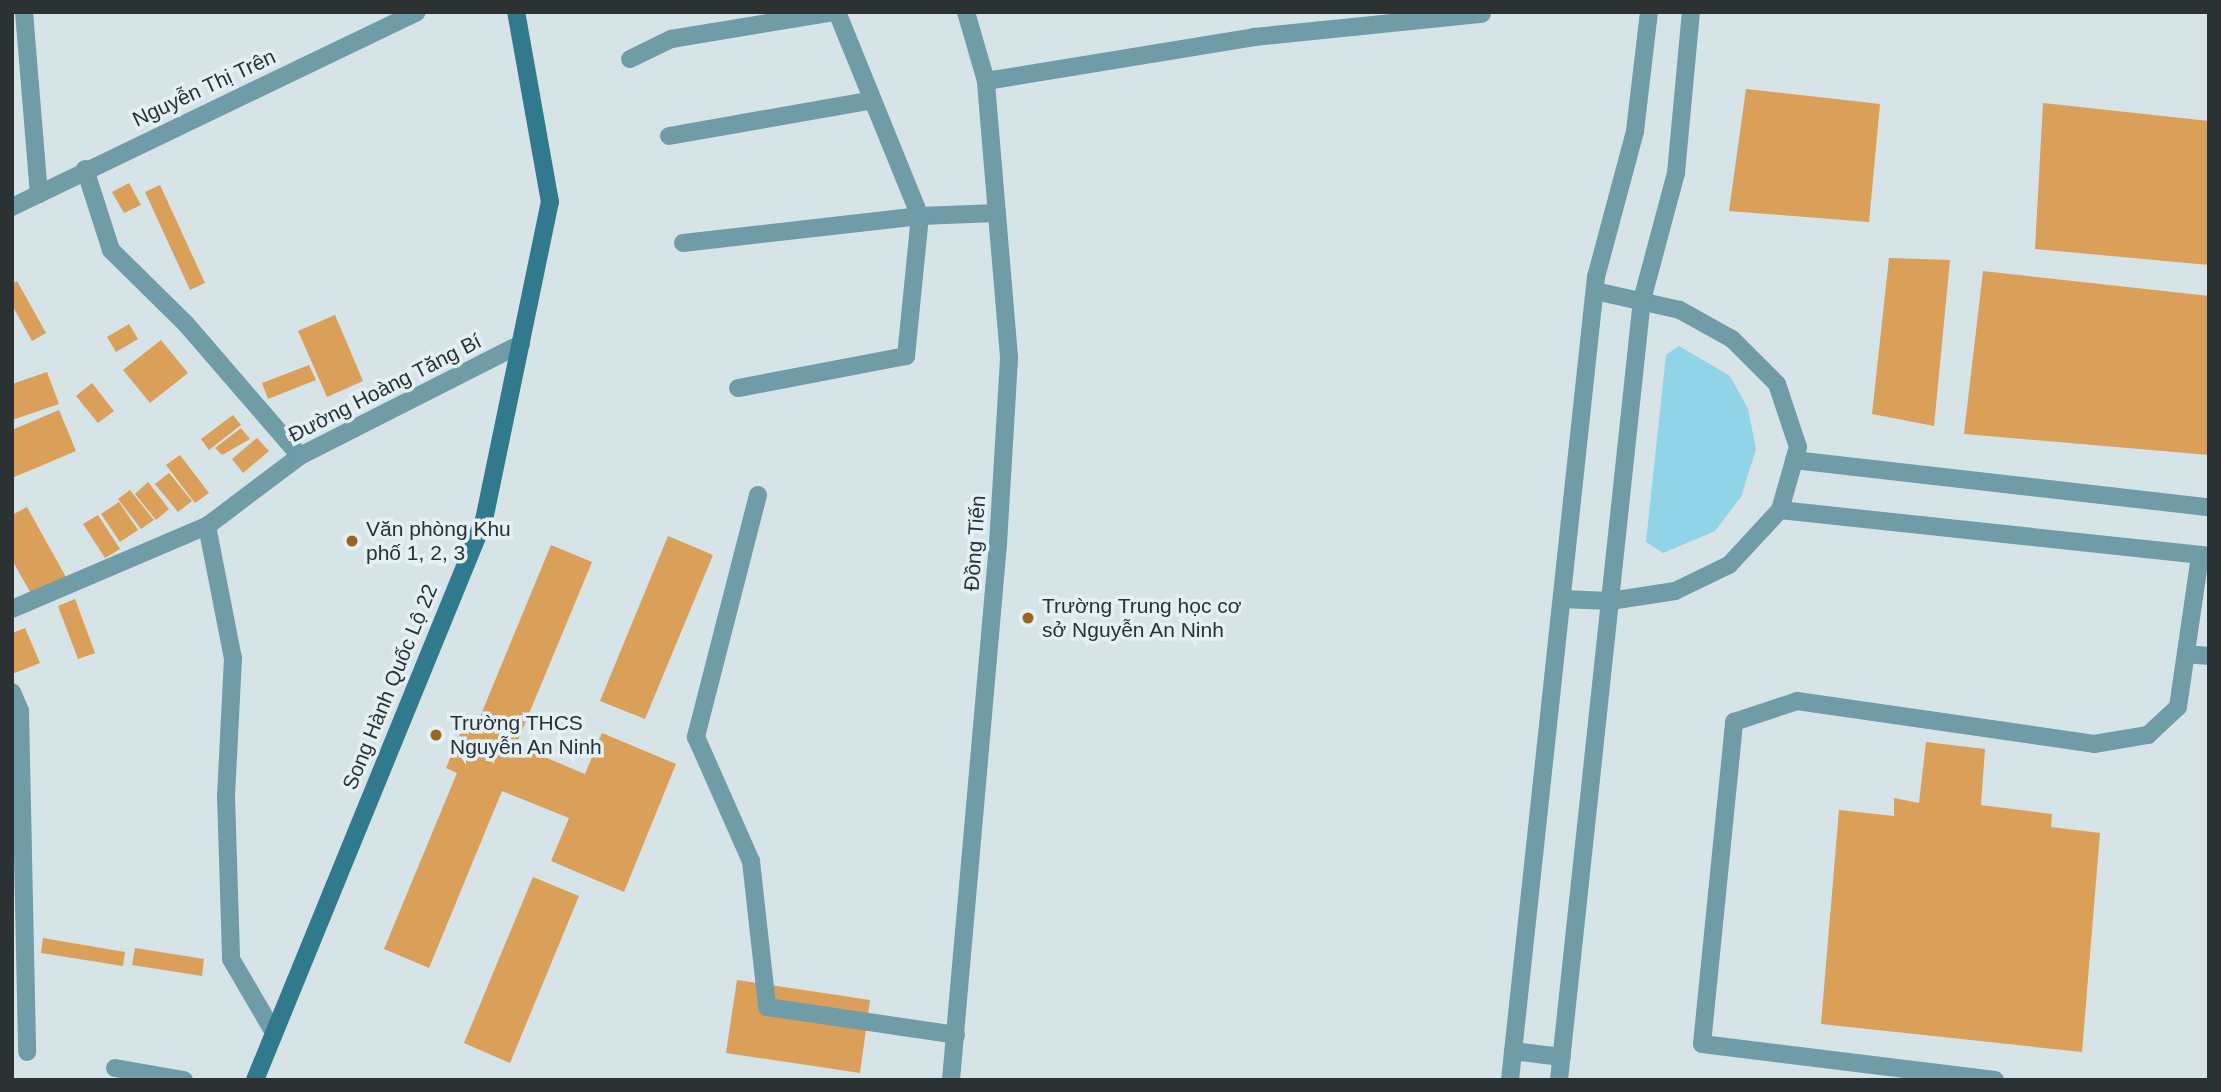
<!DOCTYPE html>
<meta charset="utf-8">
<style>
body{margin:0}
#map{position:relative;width:2221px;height:1092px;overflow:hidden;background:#d6e3e7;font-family:Arial,sans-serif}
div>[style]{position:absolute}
.green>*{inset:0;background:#92d4e7}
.building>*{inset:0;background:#da9f58}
.lane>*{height:18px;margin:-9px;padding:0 9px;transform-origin:9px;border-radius:9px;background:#709ca8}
.street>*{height:18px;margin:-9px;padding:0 9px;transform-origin:9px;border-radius:9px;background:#709ca8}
.secondary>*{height:18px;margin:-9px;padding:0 9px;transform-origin:9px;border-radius:9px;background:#31798c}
.dots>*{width:19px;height:19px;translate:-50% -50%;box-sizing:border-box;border:4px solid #e3f0f5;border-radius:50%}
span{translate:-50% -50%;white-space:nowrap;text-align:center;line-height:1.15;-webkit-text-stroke:7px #e3f0f5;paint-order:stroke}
.street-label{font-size:21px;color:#2c3133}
.poi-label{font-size:21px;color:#2c3133}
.left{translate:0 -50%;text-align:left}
.frame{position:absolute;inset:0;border:14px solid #2c3133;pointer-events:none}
</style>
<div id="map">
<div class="green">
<i style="clip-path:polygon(1679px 346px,1730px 376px,1748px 409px,1756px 449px,1741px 497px,1715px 531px,1663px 553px,1646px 542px,1666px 355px)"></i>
</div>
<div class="building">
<i style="clip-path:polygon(1746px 89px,1880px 104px,1869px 222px,1729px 211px)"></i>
<i style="clip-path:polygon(2043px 103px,2209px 121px,2209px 265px,2035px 249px)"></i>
<i style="clip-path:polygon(129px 183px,141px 205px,124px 213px,112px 192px)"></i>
<i style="clip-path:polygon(160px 185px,205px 283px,190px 290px,145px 192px)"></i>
<i style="clip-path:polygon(1889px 258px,1950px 260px,1934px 426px,1872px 414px)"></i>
<i style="clip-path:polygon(1983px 271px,2209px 296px,2209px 455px,1964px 434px)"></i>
<i style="clip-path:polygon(17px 281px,46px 333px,32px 341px,12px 305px,12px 284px)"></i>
<i style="clip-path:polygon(335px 315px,363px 381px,327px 397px,298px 331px)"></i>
<i style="clip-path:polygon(129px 324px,138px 339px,116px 352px,107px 337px)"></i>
<i style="clip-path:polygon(161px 340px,188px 373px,150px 403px,123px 370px)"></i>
<i style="clip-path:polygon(309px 365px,316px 380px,268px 399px,262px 383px)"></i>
<i style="clip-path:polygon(47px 372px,59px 404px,12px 420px,12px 384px)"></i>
<i style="clip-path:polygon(92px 383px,114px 411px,98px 423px,76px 396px)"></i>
<i style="clip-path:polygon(59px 410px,76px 451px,12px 478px,12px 430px)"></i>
<i style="clip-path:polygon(233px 415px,241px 425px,209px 450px,201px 439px)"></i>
<i style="clip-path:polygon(241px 428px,250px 439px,222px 455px,215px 448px)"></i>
<i style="clip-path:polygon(257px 438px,269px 451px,243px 473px,232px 459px)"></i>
<i style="clip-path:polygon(180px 455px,209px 493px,195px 503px,166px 465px)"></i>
<i style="clip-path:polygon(169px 473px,192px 501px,178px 512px,155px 484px)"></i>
<i style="clip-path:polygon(148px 482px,169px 509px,156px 520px,135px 494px)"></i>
<i style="clip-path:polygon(130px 490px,154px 520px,141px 529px,118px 499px)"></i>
<i style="clip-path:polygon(119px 502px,138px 530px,120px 542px,101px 514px)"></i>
<i style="clip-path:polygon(27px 507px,67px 579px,33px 597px,12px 560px,12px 515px)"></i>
<i style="clip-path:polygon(98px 515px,120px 549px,105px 558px,83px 524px)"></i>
<i style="clip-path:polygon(668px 536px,713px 555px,645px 719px,600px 701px)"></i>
<i style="clip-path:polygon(551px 545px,592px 562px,516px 745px,585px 774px,602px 733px,676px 764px,624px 892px,551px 861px,569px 818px,502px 791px,429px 968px,384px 949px,457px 773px,446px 768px,464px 724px,475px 729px)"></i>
<i style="clip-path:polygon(75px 599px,95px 653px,78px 659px,58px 606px)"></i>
<i style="clip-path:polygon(25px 628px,40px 663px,12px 674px,12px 633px)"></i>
<i style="clip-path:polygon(1926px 742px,1985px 749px,1981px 805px,2052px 814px,2051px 827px,2100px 833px,2082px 1052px,1821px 1024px,1839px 810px,1894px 816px,1894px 798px,1919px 803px)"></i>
<i style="clip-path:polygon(533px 877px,579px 896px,510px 1063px,464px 1043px)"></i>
<i style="clip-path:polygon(43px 938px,125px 952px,123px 966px,41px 953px)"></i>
<i style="clip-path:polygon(135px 948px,204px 959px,202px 976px,132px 965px)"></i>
<i style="clip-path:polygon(737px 980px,870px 1000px,860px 1073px,726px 1053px)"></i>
</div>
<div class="lane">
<i style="left:24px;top:12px;width:183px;rotate:85.3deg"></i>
<i style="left:837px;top:12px;width:220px;rotate:67.9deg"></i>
<i style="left:920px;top:216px;width:77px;rotate:-2.2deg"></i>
<i style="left:630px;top:59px;width:46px;rotate:-26deg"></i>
<i style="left:671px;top:39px;width:165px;rotate:-9.4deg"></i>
<i style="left:986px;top:81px;width:272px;rotate:-9.3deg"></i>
<i style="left:1254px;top:37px;width:229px;rotate:-5.8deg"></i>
<i style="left:669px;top:136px;width:207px;rotate:-10deg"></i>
<i style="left:683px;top:243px;width:239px;rotate:-6.5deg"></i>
<i style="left:920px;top:216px;width:141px;rotate:95.7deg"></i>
<i style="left:906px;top:356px;width:171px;rotate:169.2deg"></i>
<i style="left:1794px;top:460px;width:418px;rotate:6.5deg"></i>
<i style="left:758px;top:495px;width:250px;rotate:104.4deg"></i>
<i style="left:696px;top:737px;width:136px;rotate:66.1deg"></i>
<i style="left:751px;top:861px;width:147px;rotate:83.7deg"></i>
<i style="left:767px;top:1007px;width:191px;rotate:8.4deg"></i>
<i style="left:1780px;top:510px;width:431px;rotate:6.1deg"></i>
<i style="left:1562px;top:599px;width:48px;rotate:2.4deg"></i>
<i style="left:1610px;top:601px;width:66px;rotate:-8.7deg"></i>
<i style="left:1675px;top:591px;width:60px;rotate:-25.7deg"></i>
<i style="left:1729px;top:565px;width:75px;rotate:-47.2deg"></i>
<i style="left:1780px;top:510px;width:66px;rotate:-74.1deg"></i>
<i style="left:1798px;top:447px;width:66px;rotate:-108.4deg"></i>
<i style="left:1777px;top:384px;width:64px;rotate:-135deg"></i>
<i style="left:1732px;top:339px;width:60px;rotate:-150.9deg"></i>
<i style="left:1680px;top:310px;width:87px;rotate:-167.4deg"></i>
<i style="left:2186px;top:654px;width:23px;rotate:5deg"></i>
<i style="left:12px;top:715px;width:9px;rotate:-27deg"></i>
<i style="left:20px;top:711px;width:341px;rotate:88.8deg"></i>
<i style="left:115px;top:1068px;width:70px;rotate:9.9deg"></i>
<i style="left:1995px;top:1080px;width:295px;rotate:-173deg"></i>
<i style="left:1702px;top:1044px;width:324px;rotate:-84.3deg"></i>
<i style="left:1734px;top:722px;width:66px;rotate:-18.4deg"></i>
<i style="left:1797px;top:701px;width:300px;rotate:8.2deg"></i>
<i style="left:2094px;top:744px;width:55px;rotate:-9.5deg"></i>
<i style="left:2148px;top:735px;width:41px;rotate:-43deg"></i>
<i style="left:2178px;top:707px;width:153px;rotate:-81.7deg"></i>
</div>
<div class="street">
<i style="left:85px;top:169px;width:85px;rotate:72.2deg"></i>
<i style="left:111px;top:250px;width:105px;rotate:44.6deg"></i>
<i style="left:186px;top:324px;width:174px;rotate:49.2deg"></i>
<i style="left:12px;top:207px;width:449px;rotate:-25.7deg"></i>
<i style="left:207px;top:526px;width:135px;rotate:78.9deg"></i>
<i style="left:233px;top:658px;width:138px;rotate:92.9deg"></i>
<i style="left:226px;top:796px;width:163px;rotate:88.2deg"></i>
<i style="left:231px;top:959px;width:83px;rotate:59.7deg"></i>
<i style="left:12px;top:609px;width:212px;rotate:-23.1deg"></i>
<i style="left:207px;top:526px;width:116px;rotate:-37deg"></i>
<i style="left:300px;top:456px;width:248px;rotate:-26.9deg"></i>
<i style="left:12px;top:692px;width:21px;rotate:67deg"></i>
<i style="left:1513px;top:1051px;width:49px;rotate:7deg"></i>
<i style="left:951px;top:1080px;width:538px;rotate:-84.99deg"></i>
<i style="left:998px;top:544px;width:187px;rotate:-86.6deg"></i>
<i style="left:1009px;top:357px;width:277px;rotate:-94.8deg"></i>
<i style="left:986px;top:81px;width:72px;rotate:-106.2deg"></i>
<i style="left:1510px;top:1080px;width:808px;rotate:-83.89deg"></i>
<i style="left:1596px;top:277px;width:151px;rotate:-75deg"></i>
<i style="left:1635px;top:131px;width:120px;rotate:-83.3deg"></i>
<i style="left:1559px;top:1080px;width:784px;rotate:-83.93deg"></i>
<i style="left:1642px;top:300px;width:131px;rotate:-75deg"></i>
<i style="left:1676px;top:173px;width:162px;rotate:-84.7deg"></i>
</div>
<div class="secondary">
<i style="left:255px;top:1080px;width:605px;rotate:-67.76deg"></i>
<i style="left:484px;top:520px;width:325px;rotate:-78.3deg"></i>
<i style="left:550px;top:202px;width:193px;rotate:-100.1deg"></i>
</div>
<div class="dots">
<i style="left:352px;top:541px;background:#9b651d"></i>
<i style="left:1028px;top:618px;background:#9b651d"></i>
<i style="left:436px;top:735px;background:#9b651d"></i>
</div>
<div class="street-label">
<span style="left:204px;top:88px;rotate:-25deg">Nguyễn Thị Trên</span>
<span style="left:385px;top:388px;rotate:-27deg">Đường Hoàng Tăng Bí</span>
<span style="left:975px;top:543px;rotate:-86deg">Đồng Tiến</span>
<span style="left:390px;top:687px;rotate:-68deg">Song Hành Quốc Lộ 22</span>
</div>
<div class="poi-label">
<span class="left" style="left:366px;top:541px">Văn phòng Khu<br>phố 1, 2, 3</span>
<span class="left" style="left:1042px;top:618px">Trường Trung học cơ<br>sở Nguyễn An Ninh</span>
<span class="left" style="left:450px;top:735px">Trường THCS<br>Nguyễn An Ninh</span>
</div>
<div class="frame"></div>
</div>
